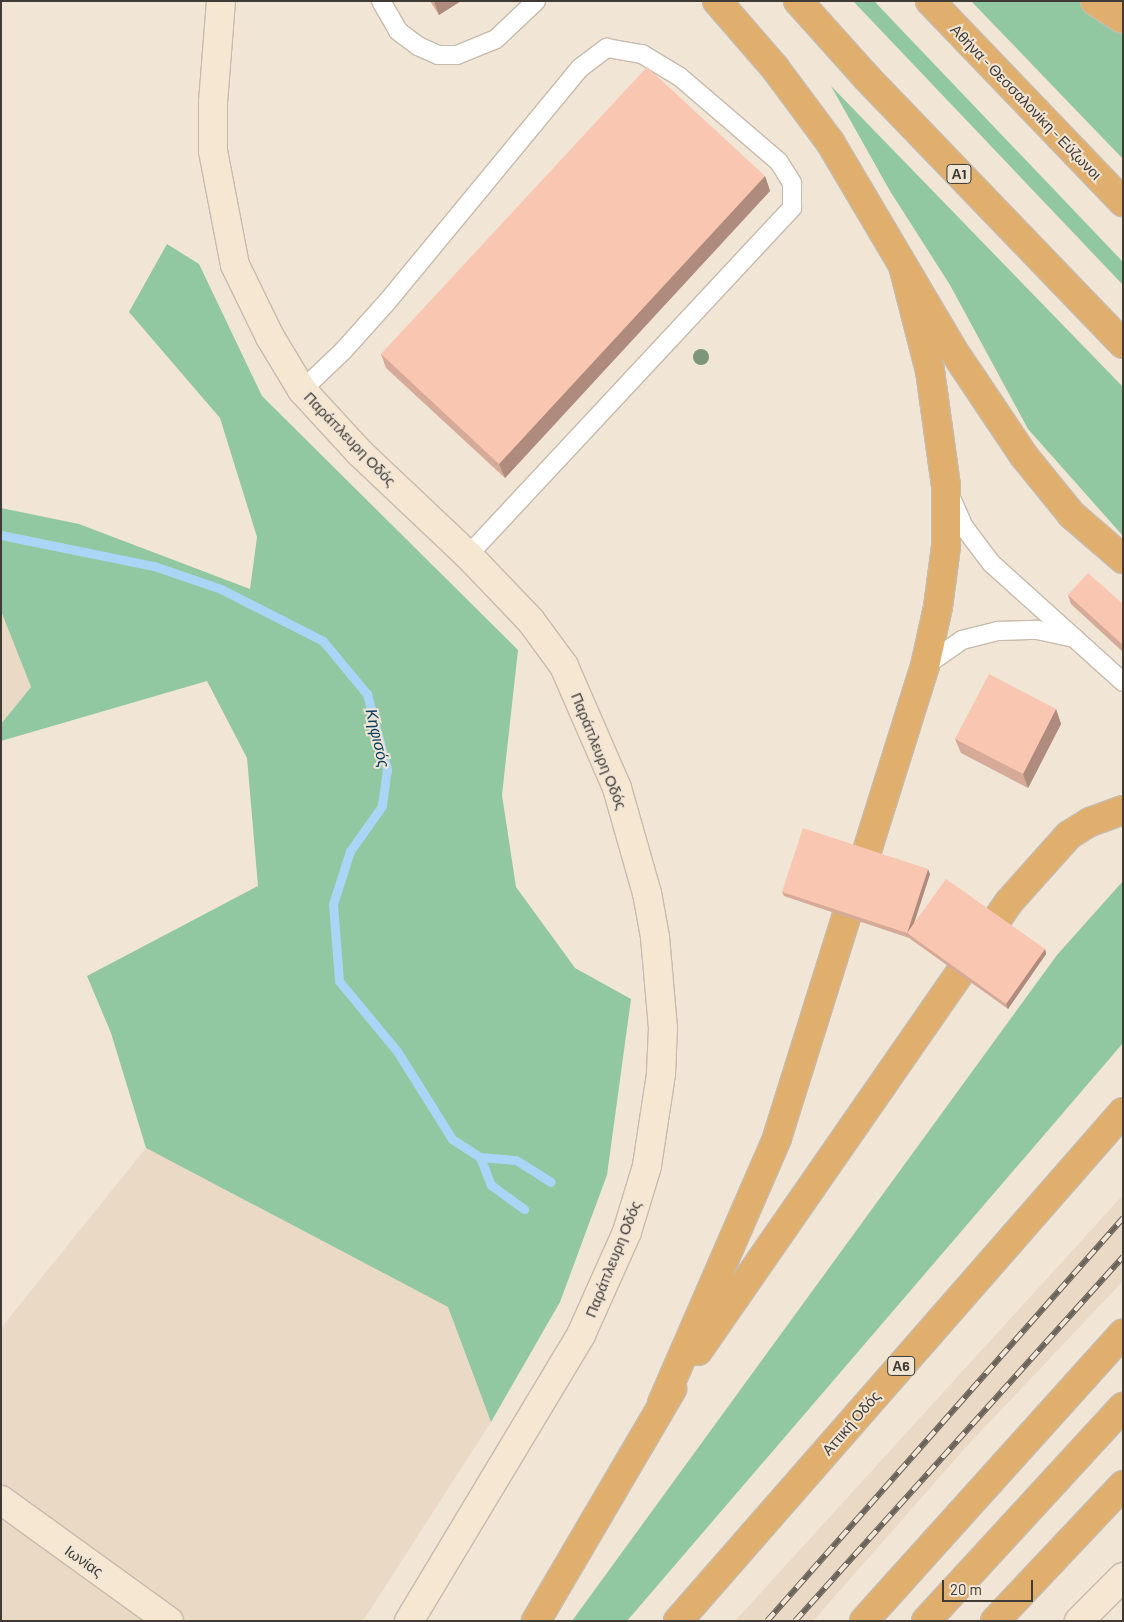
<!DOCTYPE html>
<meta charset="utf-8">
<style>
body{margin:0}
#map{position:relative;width:1124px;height:1622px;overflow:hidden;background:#f1e5d6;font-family:Barlow,sans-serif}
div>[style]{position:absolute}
.built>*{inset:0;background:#ead9c5}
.green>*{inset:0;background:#92c8a1}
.stream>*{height:9px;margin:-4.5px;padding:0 4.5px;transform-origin:4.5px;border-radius:4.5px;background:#abd5f6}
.roads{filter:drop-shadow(1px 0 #c7bbad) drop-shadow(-1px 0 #c7bbad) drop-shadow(0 1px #c7bbad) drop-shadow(0 -1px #c7bbad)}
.lane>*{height:18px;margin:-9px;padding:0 9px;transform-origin:9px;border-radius:9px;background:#fff}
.secondary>*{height:28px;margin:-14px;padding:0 14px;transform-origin:14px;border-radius:14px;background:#f6e7d3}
.highway>*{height:28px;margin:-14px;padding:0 14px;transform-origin:14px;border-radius:14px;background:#e0af6d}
.rail>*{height:5.5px;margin-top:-2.75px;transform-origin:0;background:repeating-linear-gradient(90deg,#f1e5d6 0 11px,#69635a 0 22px);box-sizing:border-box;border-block:1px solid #69635a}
.trees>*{width:16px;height:16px;margin:-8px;border-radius:50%;background:#7c957b}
.wall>*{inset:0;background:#d5aa98}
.shaded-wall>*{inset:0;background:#ae8b7c}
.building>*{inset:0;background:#f8c6b1}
span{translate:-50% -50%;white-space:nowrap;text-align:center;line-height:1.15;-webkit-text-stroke:4px #f1e5d6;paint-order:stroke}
.shield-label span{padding:1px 4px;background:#f1e5d6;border:1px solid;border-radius:4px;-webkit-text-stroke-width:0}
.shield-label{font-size:14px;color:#3f3a34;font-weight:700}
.street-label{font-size:15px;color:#3f3a34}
.water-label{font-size:16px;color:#053f62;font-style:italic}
.frame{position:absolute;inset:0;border:2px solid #3f3a34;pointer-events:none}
.scale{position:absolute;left:942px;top:1580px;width:91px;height:22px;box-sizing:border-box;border:2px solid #3f3a34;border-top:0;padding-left:6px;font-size:15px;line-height:18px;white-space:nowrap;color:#3f3a34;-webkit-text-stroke:4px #f1e5d6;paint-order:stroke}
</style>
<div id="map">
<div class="built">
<i style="clip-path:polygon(1px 611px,31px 687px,1px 724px)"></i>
<i style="clip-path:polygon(146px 1148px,448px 1307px,491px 1422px,363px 1621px,1px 1621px,1px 1328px)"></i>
<i style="clip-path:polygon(1123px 1195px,1123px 1281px,967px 1446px,813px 1621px,735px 1621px)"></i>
</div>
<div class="green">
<i style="clip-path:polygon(853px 1px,874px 1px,1123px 262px,1123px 285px)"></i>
<i style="clip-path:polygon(971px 1px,1123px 1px,1123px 159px)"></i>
<i style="clip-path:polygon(831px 86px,1123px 387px,1123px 536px,1028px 429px,950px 285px,890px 191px)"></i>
<i style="clip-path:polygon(167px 244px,199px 264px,262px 396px,518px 650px,502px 795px,516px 887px,575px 968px,631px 999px,607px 1175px,560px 1302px,491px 1422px,448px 1307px,146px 1148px,111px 1033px,87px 976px,258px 886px,247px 758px,207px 681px,1px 741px,1px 724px,31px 687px,1px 611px,1px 508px,79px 524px,250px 589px,257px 537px,220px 418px,129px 312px)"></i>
<i style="clip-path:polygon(1123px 881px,1123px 1043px,627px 1621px,572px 1621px,1057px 955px)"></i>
</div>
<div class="stream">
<i style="left:1px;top:535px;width:156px;rotate:11.5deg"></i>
<i style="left:154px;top:566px;width:71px;rotate:18.9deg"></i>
<i style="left:221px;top:589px;width:114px;rotate:27deg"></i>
<i style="left:323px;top:641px;width:69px;rotate:50.3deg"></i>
<i style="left:367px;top:694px;width:78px;rotate:75.1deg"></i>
<i style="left:387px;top:769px;width:37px;rotate:98deg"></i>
<i style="left:382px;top:806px;width:55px;rotate:125.4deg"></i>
<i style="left:350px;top:851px;width:56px;rotate:107.8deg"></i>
<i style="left:333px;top:904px;width:77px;rotate:85.5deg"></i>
<i style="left:339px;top:981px;width:91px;rotate:50.4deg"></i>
<i style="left:397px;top:1051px;width:104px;rotate:58deg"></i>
<i style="left:452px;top:1139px;width:33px;rotate:33deg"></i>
<i style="left:480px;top:1157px;width:36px;rotate:5deg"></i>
<i style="left:516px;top:1160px;width:41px;rotate:32.2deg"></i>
<i style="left:480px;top:1157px;width:30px;rotate:69deg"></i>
<i style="left:491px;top:1185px;width:41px;rotate:36deg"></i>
</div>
<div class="roads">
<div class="lane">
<i style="left:381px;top:1px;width:34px;rotate:60deg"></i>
<i style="left:398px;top:31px;width:25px;rotate:37deg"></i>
<i style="left:418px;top:46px;width:22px;rotate:24deg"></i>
<i style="left:438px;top:55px;width:19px"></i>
<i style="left:457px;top:55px;width:42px;rotate:-22.3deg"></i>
<i style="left:496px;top:39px;width:55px;rotate:-43.5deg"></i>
<i style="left:302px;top:390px;width:57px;rotate:-43.6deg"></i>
<i style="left:343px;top:351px;width:66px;rotate:-48.1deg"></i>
<i style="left:387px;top:302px;width:303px;rotate:-50.5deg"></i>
<i style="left:580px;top:68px;width:34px;rotate:-37deg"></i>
<i style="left:607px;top:48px;width:36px;rotate:10deg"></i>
<i style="left:642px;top:54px;width:44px;rotate:31.2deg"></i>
<i style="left:680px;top:77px;width:130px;rotate:40.6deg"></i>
<i style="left:779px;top:162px;width:25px;rotate:58deg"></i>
<i style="left:792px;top:183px;width:25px;rotate:90deg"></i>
<i style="left:792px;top:208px;width:475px;rotate:133deg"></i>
<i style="left:951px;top:498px;width:32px;rotate:66deg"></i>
<i style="left:964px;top:527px;width:45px;rotate:53.1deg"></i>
<i style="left:991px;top:563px;width:178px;rotate:42deg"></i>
<i style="left:925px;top:666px;width:45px;rotate:-35.1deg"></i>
<i style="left:962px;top:640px;width:38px;rotate:-14deg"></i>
<i style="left:999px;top:631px;width:38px;rotate:-2deg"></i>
<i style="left:1037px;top:630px;width:38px;rotate:12deg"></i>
</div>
<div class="secondary">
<i style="left:221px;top:1px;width:102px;rotate:94.5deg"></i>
<i style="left:213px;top:103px;width:48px;rotate:90deg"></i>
<i style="left:213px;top:151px;width:116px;rotate:79.1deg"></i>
<i style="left:235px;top:265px;width:80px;rotate:64.1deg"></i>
<i style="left:270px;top:337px;width:62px;rotate:58.9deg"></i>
<i style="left:302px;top:390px;width:86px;rotate:47.4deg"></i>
<i style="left:360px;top:453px;width:149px;rotate:43.4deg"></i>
<i style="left:468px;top:555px;width:91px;rotate:46.3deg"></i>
<i style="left:531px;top:621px;width:56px;rotate:53.7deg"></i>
<i style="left:564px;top:666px;width:133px;rotate:66.5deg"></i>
<i style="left:617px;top:788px;width:109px;rotate:74.1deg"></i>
<i style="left:647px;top:893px;width:45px;rotate:79.7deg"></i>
<i style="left:655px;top:937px;width:91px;rotate:85deg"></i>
<i style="left:663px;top:1028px;width:46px;rotate:92.5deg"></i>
<i style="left:661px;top:1074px;width:93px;rotate:98.7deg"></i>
<i style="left:647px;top:1166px;width:69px;rotate:106.9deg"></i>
<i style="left:627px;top:1232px;width:113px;rotate:114.1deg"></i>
<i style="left:581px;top:1335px;width:334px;rotate:121deg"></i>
<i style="left:1px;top:1500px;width:207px;rotate:35.8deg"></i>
<i style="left:1079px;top:1621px;width:62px;rotate:-45deg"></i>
</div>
<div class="highway">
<i style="left:717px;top:1px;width:89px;rotate:49.1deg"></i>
<i style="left:775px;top:68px;width:92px;rotate:53.4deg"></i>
<i style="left:830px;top:142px;width:238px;rotate:59.4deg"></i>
<i style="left:951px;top:347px;width:131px;rotate:56.2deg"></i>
<i style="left:1024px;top:456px;width:76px;rotate:50.9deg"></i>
<i style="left:1072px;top:515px;width:67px;rotate:40.8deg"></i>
<i style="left:798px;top:1px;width:103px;rotate:48.1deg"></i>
<i style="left:867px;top:78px;width:369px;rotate:46.1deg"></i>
<i style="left:930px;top:1px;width:279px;rotate:46.2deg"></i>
<i style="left:1095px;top:1px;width:33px;rotate:33deg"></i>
<i style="left:698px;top:1351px;width:546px;rotate:-55.29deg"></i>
<i style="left:1009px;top:902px;width:90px;rotate:-48.2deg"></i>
<i style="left:1069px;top:835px;width:25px;rotate:-32deg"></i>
<i style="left:1090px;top:822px;width:35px;rotate:-20deg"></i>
<i style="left:662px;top:1403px;width:289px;rotate:-66.5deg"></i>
<i style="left:777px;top:1138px;width:495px;rotate:-72.6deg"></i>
<i style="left:925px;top:666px;width:60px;rotate:-77.6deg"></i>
<i style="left:938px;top:607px;width:62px;rotate:-82.5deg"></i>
<i style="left:946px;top:546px;width:60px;rotate:-90deg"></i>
<i style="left:946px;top:486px;width:116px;rotate:-97.9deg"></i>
<i style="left:930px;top:371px;width:108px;rotate:-104.4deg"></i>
<i style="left:536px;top:1621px;width:269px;rotate:-59.6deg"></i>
<i style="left:678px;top:1621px;width:676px;rotate:-48.84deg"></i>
<i style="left:864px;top:1621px;width:387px;rotate:-48deg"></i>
<i style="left:926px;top:1621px;width:291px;rotate:-47.4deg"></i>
<i style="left:995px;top:1621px;width:187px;rotate:-46.7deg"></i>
</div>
</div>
<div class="rail">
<i style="left:767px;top:1621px;width:538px;rotate:-48.54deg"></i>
<i style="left:795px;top:1621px;width:490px;rotate:-48deg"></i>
</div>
<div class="trees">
<i style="left:701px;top:357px"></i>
</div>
<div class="wall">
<i style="clip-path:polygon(430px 1px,461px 1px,439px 15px)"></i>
<i style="clip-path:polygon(765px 176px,770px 191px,505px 478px,386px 368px,381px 354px)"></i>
<i style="clip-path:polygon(1068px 595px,1123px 604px,1123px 652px,1071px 604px)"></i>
<i style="clip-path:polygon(1056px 709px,1061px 724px,1028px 788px,961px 753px,955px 739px)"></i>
<i style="clip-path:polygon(930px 874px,914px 924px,1045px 949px,1046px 954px,1008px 1009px,909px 938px,784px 896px,782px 892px)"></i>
</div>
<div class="shaded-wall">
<i style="clip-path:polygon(434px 1px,461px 1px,439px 15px)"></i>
<i style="clip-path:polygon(765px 176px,770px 191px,505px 478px,499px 464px)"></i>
<i style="clip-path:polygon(1056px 709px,1061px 724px,1028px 788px,1023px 774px)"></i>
<i style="clip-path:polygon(928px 869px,930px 874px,910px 935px,907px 933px)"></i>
<i style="clip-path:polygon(1045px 949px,1046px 954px,1008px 1009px,1006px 1004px)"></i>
</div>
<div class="building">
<i style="clip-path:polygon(647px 67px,765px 176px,499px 464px,381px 354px)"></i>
<i style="clip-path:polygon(1088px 573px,1123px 604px,1123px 645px,1068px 595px)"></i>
<i style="clip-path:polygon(989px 674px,1056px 709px,1023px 774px,955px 739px)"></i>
<i style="clip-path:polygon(803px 828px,928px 869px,907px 933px,782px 892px)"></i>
<i style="clip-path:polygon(946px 879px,1045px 949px,1006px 1004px,907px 933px)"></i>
</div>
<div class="shield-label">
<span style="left:959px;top:174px">Α1</span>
<span style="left:901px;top:1366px">Α6</span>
</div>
<div class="street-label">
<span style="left:1026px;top:102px;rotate:46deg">Αθήνα - Θεσσαλονίκη - Εύζωνοι</span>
<span style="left:350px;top:439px;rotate:46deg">Παράπλευρη Οδός</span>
<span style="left:599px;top:751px;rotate:68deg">Παράπλευρη Οδός</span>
<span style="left:613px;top:1259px;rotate:-68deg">Παράπλευρη Οδός</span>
<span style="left:851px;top:1423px;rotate:-49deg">Αττική Οδός</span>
<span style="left:84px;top:1561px;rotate:35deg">Ιωνίας</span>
</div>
<div class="water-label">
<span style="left:378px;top:738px;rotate:77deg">Κηφισός</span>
</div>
<div class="frame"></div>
<div class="scale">20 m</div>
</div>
